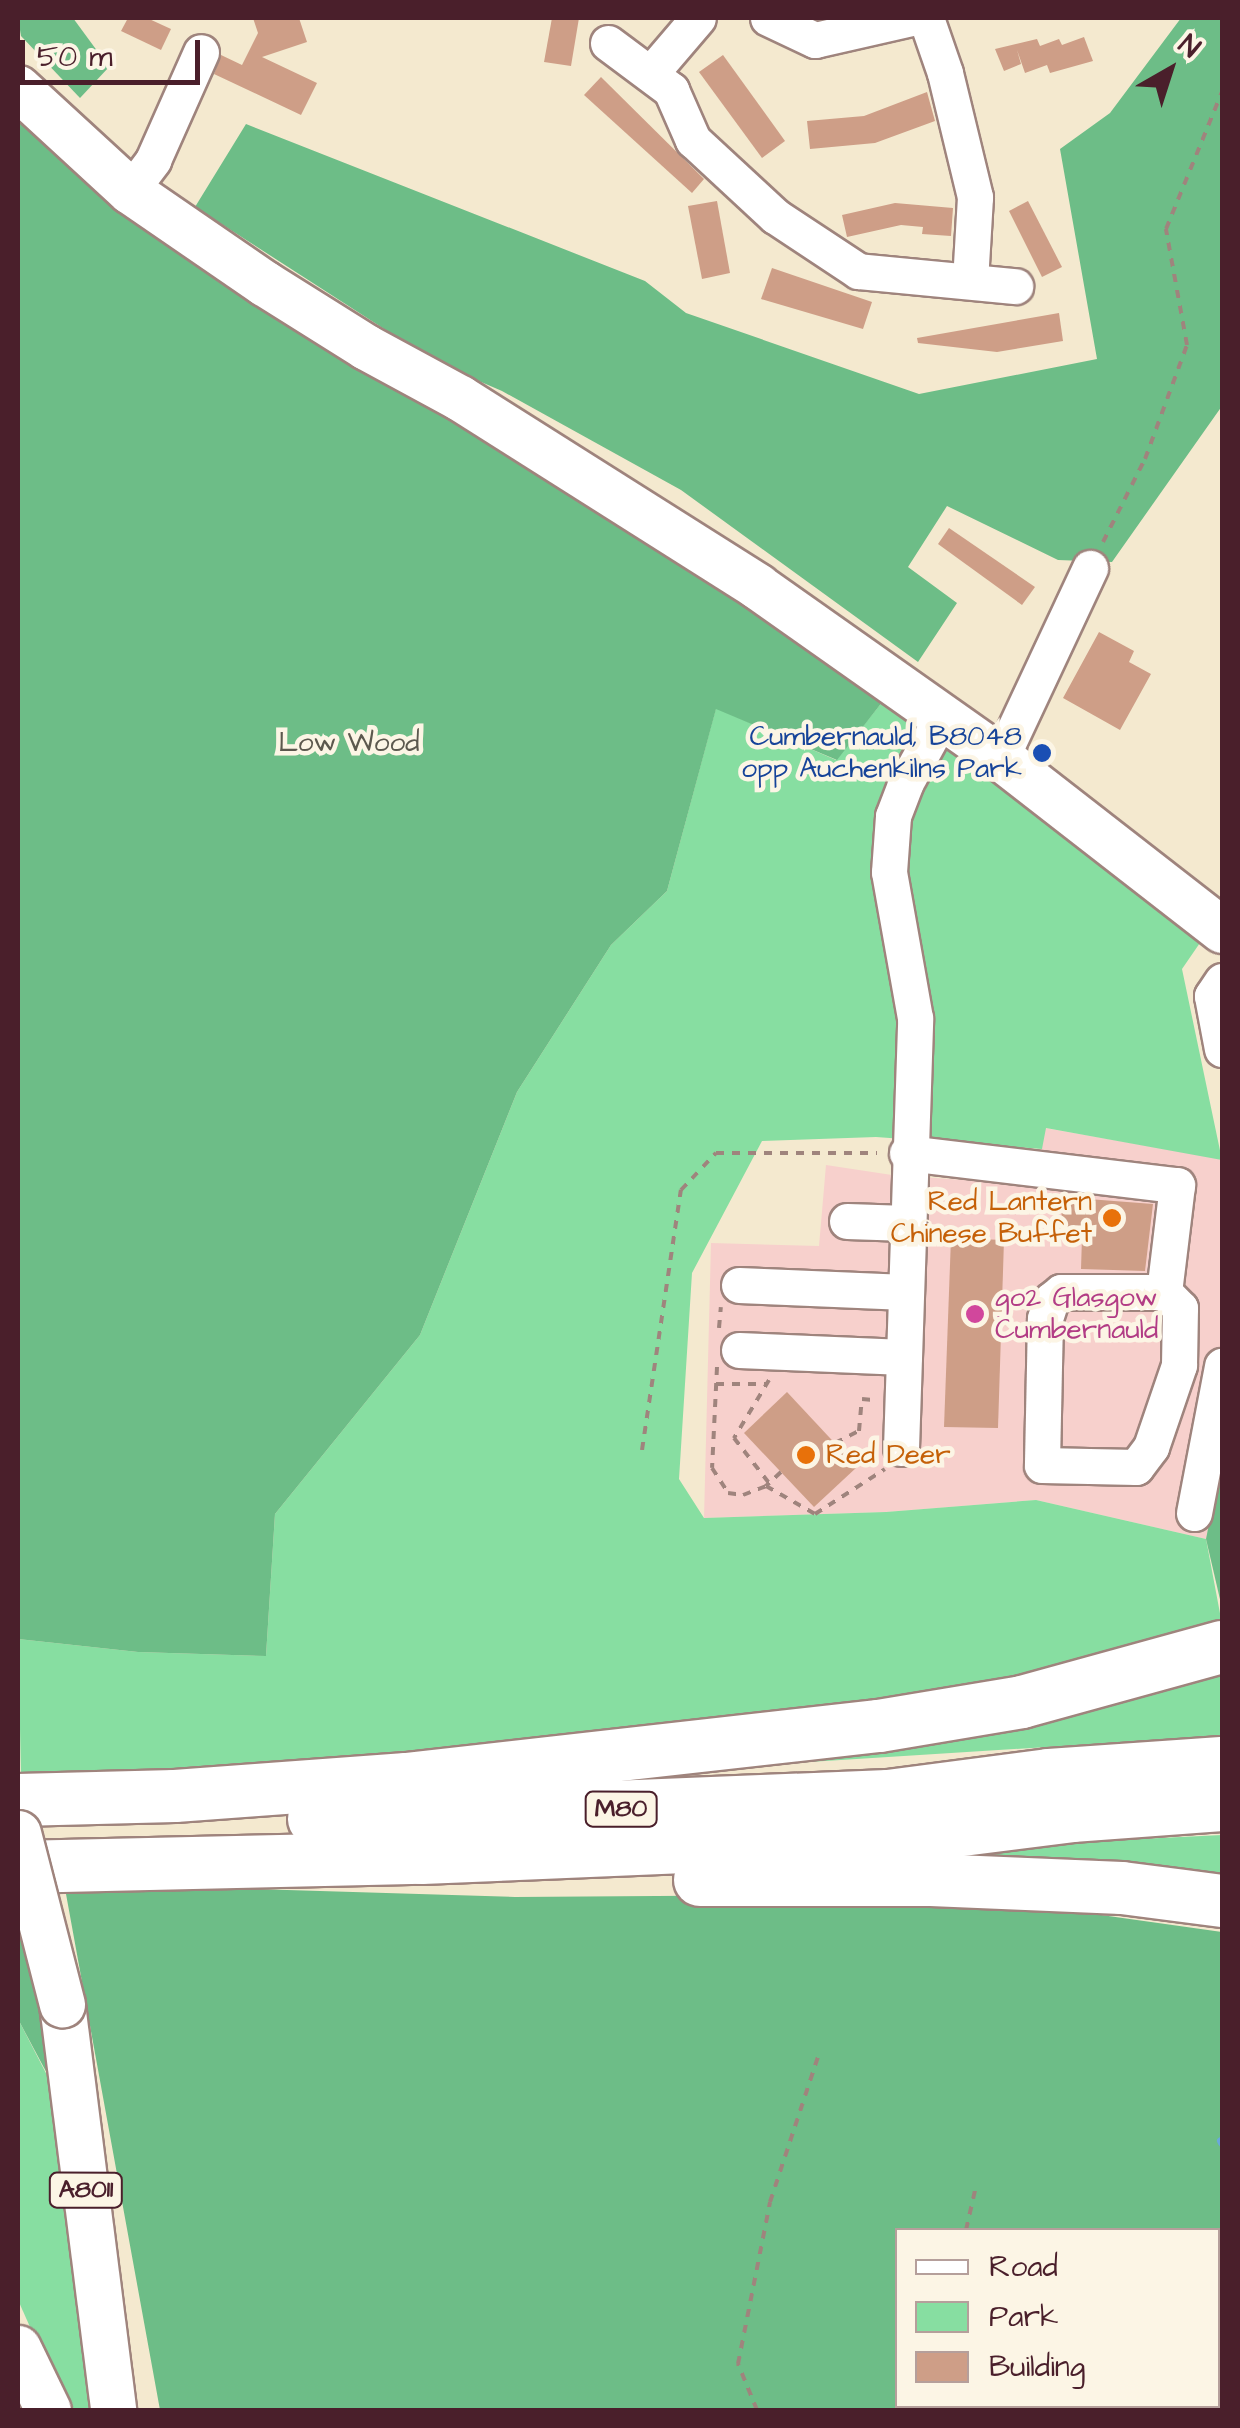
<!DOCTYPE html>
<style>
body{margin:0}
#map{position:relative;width:1240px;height:2428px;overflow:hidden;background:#f4e9cf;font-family:"Architects Daughter",sans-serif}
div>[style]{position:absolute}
.built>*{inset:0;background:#f7d0cc}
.green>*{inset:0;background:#87dea1}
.forest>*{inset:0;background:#6dbd87}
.stream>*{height:8px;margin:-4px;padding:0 4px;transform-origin:4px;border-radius:4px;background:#6aa8dc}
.building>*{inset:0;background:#ce9e87}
.path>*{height:4px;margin-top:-2px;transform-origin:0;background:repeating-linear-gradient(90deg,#9f847d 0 8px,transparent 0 16px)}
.roads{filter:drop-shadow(2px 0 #9f847d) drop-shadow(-2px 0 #9f847d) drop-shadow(0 2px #9f847d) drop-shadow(0 -2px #9f847d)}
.minor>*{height:35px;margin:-17.5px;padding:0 17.5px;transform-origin:17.5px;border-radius:17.5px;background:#fff}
.major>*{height:45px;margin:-22.5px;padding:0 22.5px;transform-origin:22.5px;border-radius:22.5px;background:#fff}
.highway>*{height:52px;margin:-26px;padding:0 26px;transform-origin:26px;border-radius:26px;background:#fff}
.bridges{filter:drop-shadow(2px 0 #9f847d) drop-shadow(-2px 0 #9f847d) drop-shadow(0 2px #9f847d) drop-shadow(0 -2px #9f847d)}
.major-bridge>*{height:45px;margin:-22.5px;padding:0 22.5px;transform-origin:22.5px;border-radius:22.5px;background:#fff}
.dots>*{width:28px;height:28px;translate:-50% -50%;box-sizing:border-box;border:5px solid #fcf5e5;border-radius:50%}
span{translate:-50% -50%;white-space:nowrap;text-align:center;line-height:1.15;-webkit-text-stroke:9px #fcf5e5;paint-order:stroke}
.shield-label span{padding:2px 8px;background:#fcf5e5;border:2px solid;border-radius:8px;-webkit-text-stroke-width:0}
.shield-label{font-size:25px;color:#4a1f2b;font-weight:700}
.transit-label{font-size:28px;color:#164399}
.right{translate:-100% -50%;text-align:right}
.park-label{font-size:28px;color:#5c584e}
.food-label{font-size:28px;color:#c56008}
.left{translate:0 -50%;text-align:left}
.hotel-label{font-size:28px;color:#b23c85}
.frame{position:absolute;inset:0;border:20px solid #4a1f2b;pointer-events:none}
.legend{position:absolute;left:895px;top:2228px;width:325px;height:180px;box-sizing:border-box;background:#fcf5e5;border:2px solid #b59f9b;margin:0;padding:12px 18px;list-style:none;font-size:30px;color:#4a1f2b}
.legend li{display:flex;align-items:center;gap:20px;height:50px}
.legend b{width:50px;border:2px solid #b59f9b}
.north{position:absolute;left:1120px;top:20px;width:100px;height:100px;-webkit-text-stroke:8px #fcf5e5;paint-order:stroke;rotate:39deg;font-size:28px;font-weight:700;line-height:40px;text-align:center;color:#4a1f2b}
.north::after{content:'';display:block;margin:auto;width:35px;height:45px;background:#4a1f2b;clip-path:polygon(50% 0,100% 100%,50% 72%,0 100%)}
.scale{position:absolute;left:20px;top:40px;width:180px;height:45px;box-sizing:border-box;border:5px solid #4a1f2b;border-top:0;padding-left:12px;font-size:30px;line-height:35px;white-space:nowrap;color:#4a1f2b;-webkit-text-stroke:8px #fcf5e5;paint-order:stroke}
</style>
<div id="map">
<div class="built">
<i style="clip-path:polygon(1045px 1128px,1222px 1159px,1222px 1458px,1206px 1539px,1036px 1500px,886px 1512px,704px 1518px,711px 1243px,819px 1246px,826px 1165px,892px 1175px,1035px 1185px)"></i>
</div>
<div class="green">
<i style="clip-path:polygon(883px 701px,945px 739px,1204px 937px,1182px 969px,1222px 1160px,1046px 1128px,1042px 1149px,876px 1137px,762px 1141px,692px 1273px,679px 1479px,704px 1518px,886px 1512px,1036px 1500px,1206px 1539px,1222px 1624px,966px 1689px,676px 1732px,244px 1768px,21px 1774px,18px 1639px,138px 1652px,266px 1656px,275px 1514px,420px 1335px,517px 1092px,611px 945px,667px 891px,716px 708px,836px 760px)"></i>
<i style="clip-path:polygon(1222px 1660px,1222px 1736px,633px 1773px)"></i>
<i style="clip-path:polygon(1222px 1835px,1222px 1874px,1113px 1862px,897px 1858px,896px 1851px)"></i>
<i style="clip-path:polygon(18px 2019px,49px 2079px,98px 2410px,67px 2410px,18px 2300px)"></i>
</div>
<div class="forest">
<i style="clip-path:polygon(18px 18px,73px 18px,109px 67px,80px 98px,21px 36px)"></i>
<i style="clip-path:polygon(1181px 18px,1222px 18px,1222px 406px,1112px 562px,1058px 560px,947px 506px,908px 567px,957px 603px,918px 662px,681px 490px,502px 391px,437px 363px,195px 207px,246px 124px,645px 281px,686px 313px,919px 394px,1097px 359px,1060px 149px,1110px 113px)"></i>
<i style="clip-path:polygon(18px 111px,766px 605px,883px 701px,837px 760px,716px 709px,667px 891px,611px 945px,517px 1092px,420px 1335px,275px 1514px,266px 1656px,138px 1652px,18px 1639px)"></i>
<i style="clip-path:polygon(1222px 1458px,1222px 1608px,1206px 1539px)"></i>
<i style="clip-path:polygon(evenodd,64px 1883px,515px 1897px,953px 1894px,1222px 1932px,1222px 2410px,160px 2410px,64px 1883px,898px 2230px,1218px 2230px,1218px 2406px,898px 2406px,898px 2230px)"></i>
<i style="clip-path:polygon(18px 1909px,58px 2075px,50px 2079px,18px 2019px)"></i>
</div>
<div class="stream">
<i style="left:1221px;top:2141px;width:2px;rotate:63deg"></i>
</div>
<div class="building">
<i style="clip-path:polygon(128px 18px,147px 18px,171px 29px,161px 50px,121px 31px)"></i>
<i style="clip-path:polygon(253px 18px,299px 18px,307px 42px,262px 57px,317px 83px,301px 115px,214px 74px,221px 55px,242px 65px,258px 33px)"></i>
<i style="clip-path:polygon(552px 18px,579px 18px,571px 66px,544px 62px)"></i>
<i style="clip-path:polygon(1084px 37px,1093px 61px,1050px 73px,1047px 65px,1025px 73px,1017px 50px,1021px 64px,1004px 71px,995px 49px,1037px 39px,1040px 46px,1059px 39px,1062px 45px)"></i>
<i style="clip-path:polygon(723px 55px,785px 141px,762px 158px,699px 72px)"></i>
<i style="clip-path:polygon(601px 77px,704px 179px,692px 193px,584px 95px)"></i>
<i style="clip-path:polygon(927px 92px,935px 121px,875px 143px,810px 149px,807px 121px,864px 116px)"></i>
<i style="clip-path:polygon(717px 201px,730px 273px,702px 279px,688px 206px)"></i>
<i style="clip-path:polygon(1028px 201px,1062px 267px,1042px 277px,1009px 211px)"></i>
<i style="clip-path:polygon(895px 203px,953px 208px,951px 236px,922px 234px,923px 227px,901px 225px,847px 237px,842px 215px)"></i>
<i style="clip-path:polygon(772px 268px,872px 302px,863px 329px,761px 299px)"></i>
<i style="clip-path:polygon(1059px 313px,1063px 341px,997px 352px,918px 343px,917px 338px)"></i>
<i style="clip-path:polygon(949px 528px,1035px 587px,1022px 605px,938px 544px)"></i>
<i style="clip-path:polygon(1099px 632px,1134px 651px,1129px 662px,1151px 674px,1120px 730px,1063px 698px)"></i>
<i style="clip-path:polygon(1062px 1197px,1153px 1204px,1145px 1271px,1081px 1269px,1082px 1237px,1061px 1236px)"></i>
<i style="clip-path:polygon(951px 1238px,1004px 1240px,998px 1428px,944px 1427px)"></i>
<i style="clip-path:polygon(787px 1392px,857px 1467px,814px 1507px,744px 1433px)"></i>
</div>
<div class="path">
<i style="left:1103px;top:542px;width:93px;rotate:-63.2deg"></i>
<i style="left:1145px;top:459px;width:121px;rotate:-69.8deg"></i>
<i style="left:1187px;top:345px;width:118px;rotate:-100.3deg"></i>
<i style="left:1166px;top:229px;width:148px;rotate:-67.8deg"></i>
<i style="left:719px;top:1328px;width:21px;rotate:-85deg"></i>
<i style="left:717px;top:1367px;width:101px;rotate:92.8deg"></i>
<i style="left:712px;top:1468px;width:30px;rotate:57deg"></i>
<i style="left:728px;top:1493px;width:15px;rotate:8deg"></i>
<i style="left:743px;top:1495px;width:25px;rotate:-21deg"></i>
<i style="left:769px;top:1380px;width:68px;rotate:121.1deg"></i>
<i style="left:734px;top:1438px;width:57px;rotate:52.1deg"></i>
<i style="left:716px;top:1384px;width:50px"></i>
<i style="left:835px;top:1443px;width:27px;rotate:-27deg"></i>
<i style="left:859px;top:1431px;width:32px;rotate:-85deg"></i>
<i style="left:862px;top:1399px;width:11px;rotate:5deg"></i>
<i style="left:642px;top:1450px;width:263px;rotate:-81.5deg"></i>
<i style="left:681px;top:1190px;width:51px;rotate:-46.6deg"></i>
<i style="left:716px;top:1153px;width:161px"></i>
<i style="left:781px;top:1472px;width:21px;rotate:137deg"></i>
<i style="left:766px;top:1486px;width:56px;rotate:29.7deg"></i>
<i style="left:815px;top:1514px;width:83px;rotate:-32.7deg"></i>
<i style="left:966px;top:2230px;width:45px;rotate:-77.2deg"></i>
<i style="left:757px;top:2410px;width:50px;rotate:-112.4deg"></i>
<i style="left:738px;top:2364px;width:165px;rotate:-78.8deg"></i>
<i style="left:770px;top:2202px;width:153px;rotate:-71.7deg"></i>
<i style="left:921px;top:2410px;width:4px;rotate:-76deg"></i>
</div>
<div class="roads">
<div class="minor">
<i style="left:768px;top:18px;width:52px;rotate:25.1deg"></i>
<i style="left:815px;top:40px;width:98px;rotate:-12.9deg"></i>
<i style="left:926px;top:18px;width:58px;rotate:70.9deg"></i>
<i style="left:945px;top:73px;width:128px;rotate:76.4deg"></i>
<i style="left:975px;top:197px;width:84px;rotate:93.4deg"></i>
<i style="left:608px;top:43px;width:79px;rotate:36.7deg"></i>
<i style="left:671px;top:90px;width:55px;rotate:66.3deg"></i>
<i style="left:693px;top:140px;width:112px;rotate:42.8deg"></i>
<i style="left:775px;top:216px;width:100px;rotate:33.5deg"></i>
<i style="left:858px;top:271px;width:158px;rotate:5.5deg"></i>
<i style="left:651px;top:73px;width:72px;rotate:-49.5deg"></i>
<i style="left:130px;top:191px;width:39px;rotate:-53deg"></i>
<i style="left:153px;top:160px;width:118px;rotate:-66deg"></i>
<i style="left:1001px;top:758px;width:210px;rotate:-64.9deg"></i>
<i style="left:1222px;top:981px;width:18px;rotate:124deg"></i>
<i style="left:1212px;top:996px;width:54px;rotate:79.3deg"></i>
<i style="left:907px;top:1153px;width:272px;rotate:6.8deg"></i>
<i style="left:1177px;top:1185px;width:108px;rotate:96.9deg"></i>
<i style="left:1164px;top:1292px;width:103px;rotate:180deg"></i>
<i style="left:1061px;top:1292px;width:13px;rotate:141deg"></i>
<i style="left:1051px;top:1300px;width:20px;rotate:108deg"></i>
<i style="left:1045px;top:1319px;width:146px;rotate:91.2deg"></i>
<i style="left:1042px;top:1465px;width:94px;rotate:1.2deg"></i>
<i style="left:1136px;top:1467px;width:25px;rotate:-53deg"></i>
<i style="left:1151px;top:1447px;width:87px;rotate:-71.1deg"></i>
<i style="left:1179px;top:1365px;width:57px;rotate:-89deg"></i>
<i style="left:1180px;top:1308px;width:23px;rotate:-135deg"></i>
<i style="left:847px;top:1221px;width:60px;rotate:1.9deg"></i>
<i style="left:739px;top:1285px;width:167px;rotate:2.4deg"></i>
<i style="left:739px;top:1350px;width:165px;rotate:2.4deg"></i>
<i style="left:901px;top:1448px;width:430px;rotate:-88.1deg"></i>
<i style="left:915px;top:1018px;width:148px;rotate:-100.1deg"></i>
<i style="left:889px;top:872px;width:56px;rotate:-85.9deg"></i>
<i style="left:893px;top:816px;width:34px;rotate:-69deg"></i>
<i style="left:905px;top:784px;width:79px;rotate:-61.2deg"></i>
<i style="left:1194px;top:1513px;width:150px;rotate:-79.2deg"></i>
</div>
<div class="major">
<i style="left:18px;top:88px;width:152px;rotate:42.6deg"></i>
<i style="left:130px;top:191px;width:163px;rotate:34.5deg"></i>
<i style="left:264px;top:283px;width:120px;rotate:32.1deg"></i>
<i style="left:366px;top:347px;width:107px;rotate:28.5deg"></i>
<i style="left:460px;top:398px;width:352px;rotate:32.3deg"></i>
<i style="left:757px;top:586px;width:299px;rotate:35.2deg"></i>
<i style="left:1001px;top:758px;width:280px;rotate:37.9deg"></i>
<i style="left:62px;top:2004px;width:409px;rotate:82.8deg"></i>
<i style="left:18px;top:2348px;width:69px;rotate:64.2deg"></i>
</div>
<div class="highway">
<i style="left:18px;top:1800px;width:157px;rotate:-1.5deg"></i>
<i style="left:175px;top:1796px;width:232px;rotate:-4.2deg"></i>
<i style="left:406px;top:1779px;width:476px;rotate:-6.4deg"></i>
<i style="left:879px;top:1726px;width:145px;rotate:-9.5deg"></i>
<i style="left:1022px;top:1702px;width:207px;rotate:-15.4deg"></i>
<i style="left:314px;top:1819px;width:574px;rotate:-2.29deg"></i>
<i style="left:888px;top:1796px;width:162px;rotate:-7.4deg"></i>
<i style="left:1049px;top:1775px;width:173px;rotate:-4deg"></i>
<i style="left:18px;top:1867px;width:404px;rotate:-1.3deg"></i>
<i style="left:422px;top:1858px;width:477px;rotate:-2.4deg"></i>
<i style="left:899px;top:1838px;width:174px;rotate:-7.2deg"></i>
<i style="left:1072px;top:1816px;width:150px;rotate:-4.2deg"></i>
<i style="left:700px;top:1880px;width:231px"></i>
<i style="left:931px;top:1880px;width:191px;rotate:2.4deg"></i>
<i style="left:1122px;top:1888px;width:101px;rotate:7.4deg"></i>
</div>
</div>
<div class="bridges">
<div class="major-bridge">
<i style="left:18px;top:1833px;width:177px;rotate:75.6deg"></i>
</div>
</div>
<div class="dots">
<i style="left:1042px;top:753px;background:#1a4fb4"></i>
<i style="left:1112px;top:1218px;background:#e8710a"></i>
<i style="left:975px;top:1314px;background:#d1479c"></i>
<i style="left:806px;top:1455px;background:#e8710a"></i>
</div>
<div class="shield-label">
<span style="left:621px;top:1809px">M80</span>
<span style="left:86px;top:2190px">A8011</span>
</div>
<div class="transit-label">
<span class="right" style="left:1022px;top:753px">Cumbernauld, B8048<br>opp Auchenkilns Park</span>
</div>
<div class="park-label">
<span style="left:349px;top:743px">Low Wood</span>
</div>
<div class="food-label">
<span class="right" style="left:1092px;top:1218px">Red Lantern<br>Chinese Buffet</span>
<span class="left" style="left:826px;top:1455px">Red Deer</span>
</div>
<div class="hotel-label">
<span class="left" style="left:995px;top:1314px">go2 Glasgow<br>Cumbernauld</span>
</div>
<div class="frame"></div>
<ul class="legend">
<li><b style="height:12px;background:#fff"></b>Road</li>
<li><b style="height:28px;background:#87dea1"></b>Park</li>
<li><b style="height:28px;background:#ce9e87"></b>Building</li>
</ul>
<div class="north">N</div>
<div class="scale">50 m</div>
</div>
